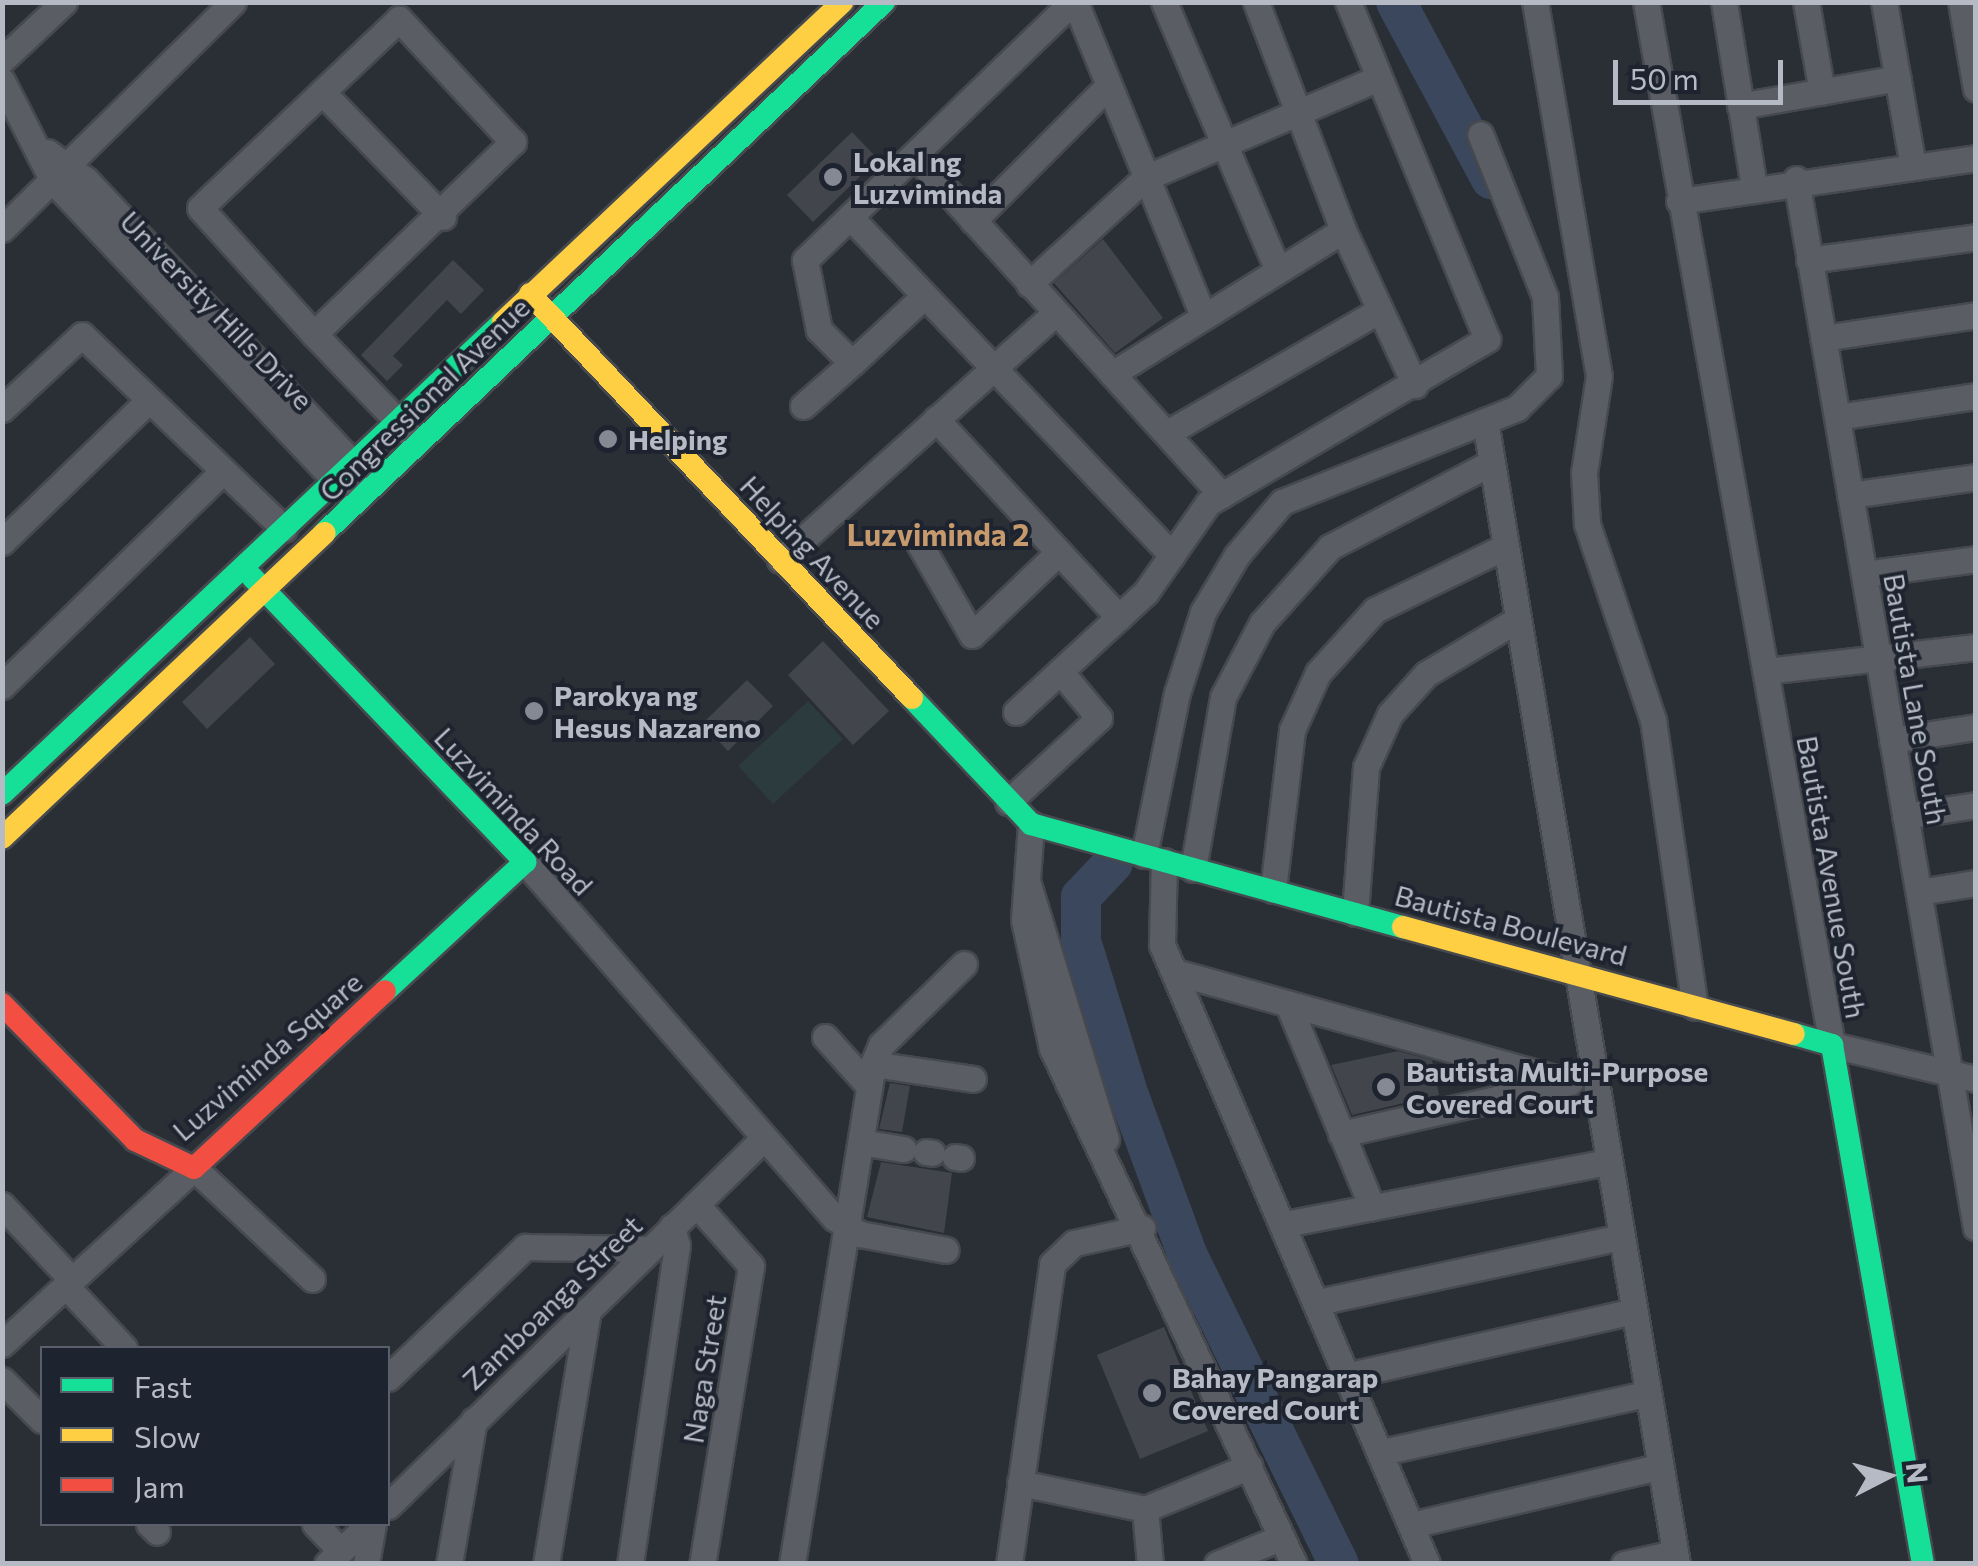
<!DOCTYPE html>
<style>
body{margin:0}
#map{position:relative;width:1978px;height:1566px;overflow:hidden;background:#2a2e35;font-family:Commissioner,sans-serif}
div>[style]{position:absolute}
.green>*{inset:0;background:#2c3b3d}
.river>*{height:40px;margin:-20px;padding:0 20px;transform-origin:20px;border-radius:20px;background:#3b475c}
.building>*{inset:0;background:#42464c}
.roads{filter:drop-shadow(2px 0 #46494e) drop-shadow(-2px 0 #46494e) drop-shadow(0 2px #46494e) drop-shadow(0 -2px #46494e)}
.street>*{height:25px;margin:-12.5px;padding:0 12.5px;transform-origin:12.5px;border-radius:12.5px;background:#5a5d63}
.fast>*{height:22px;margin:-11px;padding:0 11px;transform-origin:11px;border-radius:11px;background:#16e098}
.slow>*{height:22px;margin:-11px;padding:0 11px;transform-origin:11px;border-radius:11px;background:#ffcf43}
.jam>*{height:22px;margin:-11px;padding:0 11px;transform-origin:11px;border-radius:11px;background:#f24e42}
.dots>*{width:28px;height:28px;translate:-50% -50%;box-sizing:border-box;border:5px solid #1e242f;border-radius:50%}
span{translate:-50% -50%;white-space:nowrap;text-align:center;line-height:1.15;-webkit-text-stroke:8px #1e242f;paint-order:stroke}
.poi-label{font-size:28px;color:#b5bac5;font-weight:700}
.left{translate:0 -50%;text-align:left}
.street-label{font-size:28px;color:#b5bac5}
.neighbourhood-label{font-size:30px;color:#c79a6d;font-weight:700}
.frame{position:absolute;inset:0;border:5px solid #b5bac5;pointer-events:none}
.legend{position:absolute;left:40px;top:1346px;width:350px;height:180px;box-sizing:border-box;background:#1e242f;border:2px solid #5a606b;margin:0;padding:12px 18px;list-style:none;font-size:30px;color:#b5bac5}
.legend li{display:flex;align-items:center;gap:20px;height:50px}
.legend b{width:50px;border:2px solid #5a606b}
.north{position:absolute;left:1838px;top:1426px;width:100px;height:100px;-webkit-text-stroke:8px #1e242f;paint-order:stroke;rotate:84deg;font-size:28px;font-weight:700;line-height:40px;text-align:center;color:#b5bac5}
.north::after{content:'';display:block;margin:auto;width:35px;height:45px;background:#b5bac5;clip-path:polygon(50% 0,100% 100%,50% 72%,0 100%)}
.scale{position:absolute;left:1613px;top:60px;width:170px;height:45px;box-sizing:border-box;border:5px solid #b5bac5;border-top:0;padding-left:12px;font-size:30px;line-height:35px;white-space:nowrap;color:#b5bac5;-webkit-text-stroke:8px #1e242f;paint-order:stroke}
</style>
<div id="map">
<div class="green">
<i style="clip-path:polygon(808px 701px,843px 739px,773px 804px,738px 766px)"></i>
</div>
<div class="river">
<i style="left:1396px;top:2px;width:201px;rotate:61.8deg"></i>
<i style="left:1113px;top:863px;width:47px;rotate:133.3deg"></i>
<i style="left:1081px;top:897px;width:44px;rotate:90deg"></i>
<i style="left:1081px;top:941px;width:162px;rotate:72.8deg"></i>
<i style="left:1129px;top:1096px;width:168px;rotate:69.8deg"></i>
<i style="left:1187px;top:1254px;width:345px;rotate:63.9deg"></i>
</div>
<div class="building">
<i style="clip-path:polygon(852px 132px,878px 159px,813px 222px,787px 195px)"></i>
<i style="clip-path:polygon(1103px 239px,1163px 318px,1115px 353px,1054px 283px)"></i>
<i style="clip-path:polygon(453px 260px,484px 290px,461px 314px,447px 300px,393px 356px,403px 365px,387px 381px,361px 355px)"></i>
<i style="clip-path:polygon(250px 637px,275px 664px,207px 729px,182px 702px)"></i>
<i style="clip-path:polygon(823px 641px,889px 711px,853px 745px,788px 675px)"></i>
<i style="clip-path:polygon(747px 680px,773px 706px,728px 751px,702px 724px)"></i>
<i style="clip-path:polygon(1398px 1051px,1432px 1060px,1439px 1095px,1352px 1115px,1331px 1065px)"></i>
<i style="clip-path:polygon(890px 1083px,910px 1086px,902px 1132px,879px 1129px)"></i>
<i style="clip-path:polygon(881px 1162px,952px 1173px,944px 1233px,867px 1217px)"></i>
<i style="clip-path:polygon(1164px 1327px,1208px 1431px,1140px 1459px,1097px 1355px)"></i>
</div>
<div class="roads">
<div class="street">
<i style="left:1075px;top:2px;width:336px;rotate:67.8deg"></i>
<i style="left:1164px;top:2px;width:287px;rotate:67deg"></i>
<i style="left:1256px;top:2px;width:244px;rotate:69.1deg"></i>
<i style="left:1343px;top:230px;width:171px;rotate:65.1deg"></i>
<i style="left:1535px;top:2px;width:379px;rotate:80.3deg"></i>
<i style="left:1599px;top:376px;width:98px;rotate:98.8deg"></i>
<i style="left:1584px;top:473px;width:51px;rotate:86.6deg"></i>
<i style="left:1587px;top:524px;width:207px;rotate:71.4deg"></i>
<i style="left:1653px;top:720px;width:290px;rotate:81.7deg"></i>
<i style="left:1646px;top:2px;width:1059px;rotate:79.89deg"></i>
<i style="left:1832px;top:1045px;width:148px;rotate:13.3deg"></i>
<i style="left:1724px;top:2px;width:187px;rotate:80.8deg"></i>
<i style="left:1806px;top:2px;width:91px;rotate:79.9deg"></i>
<i style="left:1884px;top:2px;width:167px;rotate:80deg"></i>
<i style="left:1961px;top:2px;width:88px;rotate:80.2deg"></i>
<i style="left:2px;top:60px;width:85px;rotate:-43.1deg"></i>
<i style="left:2px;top:81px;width:112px;rotate:63deg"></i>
<i style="left:53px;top:181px;width:427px;rotate:46.7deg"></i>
<i style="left:322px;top:92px;width:174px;rotate:45.9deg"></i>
<i style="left:1740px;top:106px;width:160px;rotate:-10deg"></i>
<i style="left:47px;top:152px;width:48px;rotate:35.7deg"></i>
<i style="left:86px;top:180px;width:407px;rotate:46.7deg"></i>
<i style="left:918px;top:159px;width:453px;rotate:47.9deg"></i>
<i style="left:1796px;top:179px;width:1064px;rotate:80.26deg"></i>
<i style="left:1679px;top:201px;width:300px;rotate:-8.2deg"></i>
<i style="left:850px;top:217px;width:467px;rotate:46.4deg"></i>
<i style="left:973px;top:221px;width:187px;rotate:-45deg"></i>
<i style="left:2px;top:229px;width:324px;rotate:-44.5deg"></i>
<i style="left:1809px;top:260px;width:169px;rotate:-7.8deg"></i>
<i style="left:1029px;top:284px;width:157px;rotate:-42.4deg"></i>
<i style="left:1145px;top:178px;width:249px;rotate:-23.2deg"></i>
<i style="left:314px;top:334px;width:277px;rotate:-44deg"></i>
<i style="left:513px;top:142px;width:168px;rotate:-132.8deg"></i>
<i style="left:399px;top:19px;width:274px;rotate:136.5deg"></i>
<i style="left:200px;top:208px;width:170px;rotate:47.9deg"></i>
<i style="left:314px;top:334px;width:136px;rotate:46.2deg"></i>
<i style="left:1823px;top:338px;width:155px;rotate:-8.5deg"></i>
<i style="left:852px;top:363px;width:98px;rotate:-42.9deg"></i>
<i style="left:1112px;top:374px;width:272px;rotate:-31.9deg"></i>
<i style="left:803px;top:406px;width:65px;rotate:-41.3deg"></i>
<i style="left:852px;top:363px;width:47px;rotate:-135deg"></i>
<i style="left:819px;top:330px;width:71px;rotate:-101.3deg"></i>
<i style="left:805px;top:260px;width:371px;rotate:-44deg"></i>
<i style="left:2px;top:409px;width:109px;rotate:-42.8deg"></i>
<i style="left:82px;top:335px;width:280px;rotate:43.8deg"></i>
<i style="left:1837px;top:417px;width:141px;rotate:-8.6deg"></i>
<i style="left:936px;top:419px;width:270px;rotate:47.3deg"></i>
<i style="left:1485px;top:421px;width:1159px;rotate:80.46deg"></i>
<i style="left:1167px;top:433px;width:244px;rotate:-30deg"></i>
<i style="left:1850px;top:495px;width:127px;rotate:-8.1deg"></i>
<i style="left:2px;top:542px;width:204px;rotate:-44deg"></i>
<i style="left:919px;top:543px;width:106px;rotate:60.1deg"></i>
<i style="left:972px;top:635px;width:120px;rotate:-43.7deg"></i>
<i style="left:780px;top:560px;width:370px;rotate:-41.9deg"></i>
<i style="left:1864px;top:574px;width:113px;rotate:-7.6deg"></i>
<i style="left:1766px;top:671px;width:211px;rotate:-6.5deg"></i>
<i style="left:2px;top:686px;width:305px;rotate:-44.2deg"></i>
<i style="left:1016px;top:712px;width:177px;rotate:-42.7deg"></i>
<i style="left:1146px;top:592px;width:108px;rotate:-55.1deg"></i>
<i style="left:1208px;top:503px;width:324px;rotate:-30.4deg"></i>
<i style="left:1487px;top:339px;width:365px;rotate:-112.4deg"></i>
<i style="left:1892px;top:740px;width:85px;rotate:-8.8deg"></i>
<i style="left:1008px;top:802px;width:124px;rotate:-42.7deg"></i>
<i style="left:1099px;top:718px;width:61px;rotate:-129.7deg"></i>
<i style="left:1905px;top:816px;width:72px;rotate:-8.8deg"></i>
<i style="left:1031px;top:824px;width:96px;rotate:94.2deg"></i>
<i style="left:1024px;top:920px;width:131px;rotate:77.7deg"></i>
<i style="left:1052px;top:1048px;width:570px;rotate:64.87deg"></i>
<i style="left:1144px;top:855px;width:165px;rotate:-78.5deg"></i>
<i style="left:1177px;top:693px;width:85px;rotate:-72.2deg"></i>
<i style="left:1203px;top:612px;width:66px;rotate:-59.2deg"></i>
<i style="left:1237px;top:555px;width:70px;rotate:-49.7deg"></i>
<i style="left:1282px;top:502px;width:253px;rotate:-21.8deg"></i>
<i style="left:1517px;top:408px;width:45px;rotate:-45deg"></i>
<i style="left:1549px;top:376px;width:79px;rotate:-92.9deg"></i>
<i style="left:1545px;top:297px;width:175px;rotate:-111.7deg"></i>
<i style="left:1164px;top:861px;width:84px;rotate:91.4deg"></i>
<i style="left:1162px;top:945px;width:673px;rotate:66.82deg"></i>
<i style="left:525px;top:862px;width:472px;rotate:49deg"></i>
<i style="left:835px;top:1218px;width:30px;rotate:33deg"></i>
<i style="left:860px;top:1234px;width:87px;rotate:10.5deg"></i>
<i style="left:1193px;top:869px;width:175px;rotate:-80.1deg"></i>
<i style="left:1223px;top:697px;width:84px;rotate:-62.2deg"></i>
<i style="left:1262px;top:623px;width:102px;rotate:-48.2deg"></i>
<i style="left:1330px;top:547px;width:182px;rotate:-27.6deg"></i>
<i style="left:1028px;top:884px;width:267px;rotate:73deg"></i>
<i style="left:1273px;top:890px;width:161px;rotate:-83.2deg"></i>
<i style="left:1292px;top:730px;width:63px;rotate:-65.5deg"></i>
<i style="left:1318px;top:673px;width:85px;rotate:-47.9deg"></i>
<i style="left:1375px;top:610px;width:144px;rotate:-26deg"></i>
<i style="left:1919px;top:892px;width:58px;rotate:-9deg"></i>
<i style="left:1355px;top:913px;width:146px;rotate:-85.7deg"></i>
<i style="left:1366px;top:767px;width:58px;rotate:-65.6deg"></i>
<i style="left:1390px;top:714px;width:54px;rotate:-48deg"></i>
<i style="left:1426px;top:674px;width:104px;rotate:-30.8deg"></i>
<i style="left:1175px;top:972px;width:410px;rotate:15.6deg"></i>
<i style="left:1288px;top:1004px;width:220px;rotate:67.5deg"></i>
<i style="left:825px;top:1037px;width:66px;rotate:48.1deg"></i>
<i style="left:873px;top:1064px;width:101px;rotate:8.5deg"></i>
<i style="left:1341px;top:1134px;width:231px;rotate:-12.8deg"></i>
<i style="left:861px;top:1142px;width:43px;rotate:9.5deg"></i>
<i style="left:926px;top:1152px;width:6px;rotate:9deg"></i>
<i style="left:955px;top:1157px;width:6px;rotate:9deg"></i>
<i style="left:696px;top:1204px;width:83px;rotate:48.4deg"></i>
<i style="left:751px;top:1266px;width:302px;rotate:99.3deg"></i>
<i style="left:2px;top:1205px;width:103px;rotate:47deg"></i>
<i style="left:1285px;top:1224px;width:323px;rotate:-10.9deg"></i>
<i style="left:66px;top:1286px;width:85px;rotate:46.9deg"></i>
<i style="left:1318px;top:1302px;width:305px;rotate:-12.1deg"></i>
<i style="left:2px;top:1344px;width:260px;rotate:-42.5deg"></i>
<i style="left:194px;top:1168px;width:162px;rotate:43.2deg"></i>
<i style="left:1350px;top:1375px;width:287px;rotate:-12.7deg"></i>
<i style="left:388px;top:1378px;width:190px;rotate:-43.7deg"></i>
<i style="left:525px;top:1247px;width:124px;rotate:0.9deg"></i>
<i style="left:2px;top:1380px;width:57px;rotate:45deg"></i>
<i style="left:1382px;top:1452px;width:269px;rotate:-12.4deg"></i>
<i style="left:1020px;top:1483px;width:128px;rotate:11.7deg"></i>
<i style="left:1145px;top:1509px;width:113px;rotate:-22.3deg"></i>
<i style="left:388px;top:1506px;width:520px;rotate:-44.38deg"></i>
<i style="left:1145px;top:1509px;width:55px;rotate:84.8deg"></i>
<i style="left:149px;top:1524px;width:11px;rotate:45deg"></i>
<i style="left:315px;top:1524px;width:36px;rotate:46deg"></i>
<i style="left:1411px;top:1525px;width:255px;rotate:-13.2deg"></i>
<i style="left:327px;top:1564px;width:58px;rotate:-43.6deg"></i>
<i style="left:366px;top:1564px;width:41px;rotate:-80.1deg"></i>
<i style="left:449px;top:1564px;width:146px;rotate:-80.2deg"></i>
<i style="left:546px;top:1564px;width:258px;rotate:-80.6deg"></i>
<i style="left:630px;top:1564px;width:322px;rotate:-81.6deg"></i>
<i style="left:677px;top:1245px;width:19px;rotate:-106deg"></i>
<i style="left:792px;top:1564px;width:507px;rotate:-80.8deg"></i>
<i style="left:873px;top:1064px;width:21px;rotate:-67deg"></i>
<i style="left:881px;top:1045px;width:116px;rotate:-44.3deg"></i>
<i style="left:1009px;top:1564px;width:303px;rotate:-81.8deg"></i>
<i style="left:1052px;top:1264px;width:30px;rotate:-44deg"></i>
<i style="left:1074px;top:1243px;width:70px;rotate:-12.4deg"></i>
<i style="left:1217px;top:1564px;width:70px;rotate:-22.6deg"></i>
<i style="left:1624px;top:1564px;width:52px;rotate:-12.2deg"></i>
</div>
<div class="fast">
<i style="left:324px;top:533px;width:772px;rotate:-43.48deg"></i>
<i style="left:252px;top:577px;width:395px;rotate:46.2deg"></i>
<i style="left:525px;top:862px;width:190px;rotate:137.3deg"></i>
<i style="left:912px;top:698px;width:173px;rotate:46.6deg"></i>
<i style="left:1031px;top:824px;width:386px;rotate:15.5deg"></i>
<i style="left:2px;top:794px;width:688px;rotate:-43.29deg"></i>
<i style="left:1794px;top:1034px;width:40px;rotate:16deg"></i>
<i style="left:1832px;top:1045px;width:527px;rotate:80.06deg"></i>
</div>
<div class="slow">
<i style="left:530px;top:294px;width:556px;rotate:46.6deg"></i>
<i style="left:503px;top:322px;width:466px;rotate:-43.3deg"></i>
<i style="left:2px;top:838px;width:444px;rotate:-43.4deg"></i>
<i style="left:1403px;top:927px;width:405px;rotate:15.3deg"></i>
</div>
<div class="jam">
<i style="left:2px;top:1004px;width:190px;rotate:45.6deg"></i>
<i style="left:135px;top:1140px;width:65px;rotate:25.4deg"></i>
<i style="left:194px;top:1168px;width:260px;rotate:-42.8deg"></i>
</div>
</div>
<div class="dots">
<i style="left:833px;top:177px;background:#848993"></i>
<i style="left:608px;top:439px;background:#848993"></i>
<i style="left:534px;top:711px;background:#848993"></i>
<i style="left:1386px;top:1087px;background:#848993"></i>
<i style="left:1152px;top:1393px;background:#848993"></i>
</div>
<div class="poi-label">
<span class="left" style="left:853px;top:177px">Lokal ng<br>Luzviminda</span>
<span class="left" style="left:628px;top:439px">Helping</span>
<span class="left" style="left:554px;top:711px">Parokya ng<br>Hesus Nazareno</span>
<span class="left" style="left:1406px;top:1087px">Bautista Multi-Purpose<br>Covered Court</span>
<span class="left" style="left:1172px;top:1393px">Bahay Pangarap<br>Covered Court</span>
</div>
<div class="street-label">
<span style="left:217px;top:310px;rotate:46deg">University Hills Drive</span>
<span style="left:424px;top:399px;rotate:-44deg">Congressional Avenue</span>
<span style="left:813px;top:552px;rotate:47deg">Helping Avenue</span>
<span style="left:1916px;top:699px;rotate:80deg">Bautista Lane South</span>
<span style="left:514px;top:811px;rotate:47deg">Luzviminda Road</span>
<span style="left:1832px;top:877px;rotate:80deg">Bautista Avenue South</span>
<span style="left:1511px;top:925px;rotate:15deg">Bautista Boulevard</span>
<span style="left:267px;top:1056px;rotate:-41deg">Luzviminda Square</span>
<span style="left:552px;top:1302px;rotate:-44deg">Zamboanga Street</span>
<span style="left:704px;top:1369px;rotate:-81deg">Naga Street</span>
</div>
<div class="neighbourhood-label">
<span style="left:938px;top:534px">Luzviminda 2</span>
</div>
<div class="frame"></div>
<ul class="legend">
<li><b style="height:12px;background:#16e098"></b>Fast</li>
<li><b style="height:12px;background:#ffcf43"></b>Slow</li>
<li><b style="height:12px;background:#f24e42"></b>Jam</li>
</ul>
<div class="north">N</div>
<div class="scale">50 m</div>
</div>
